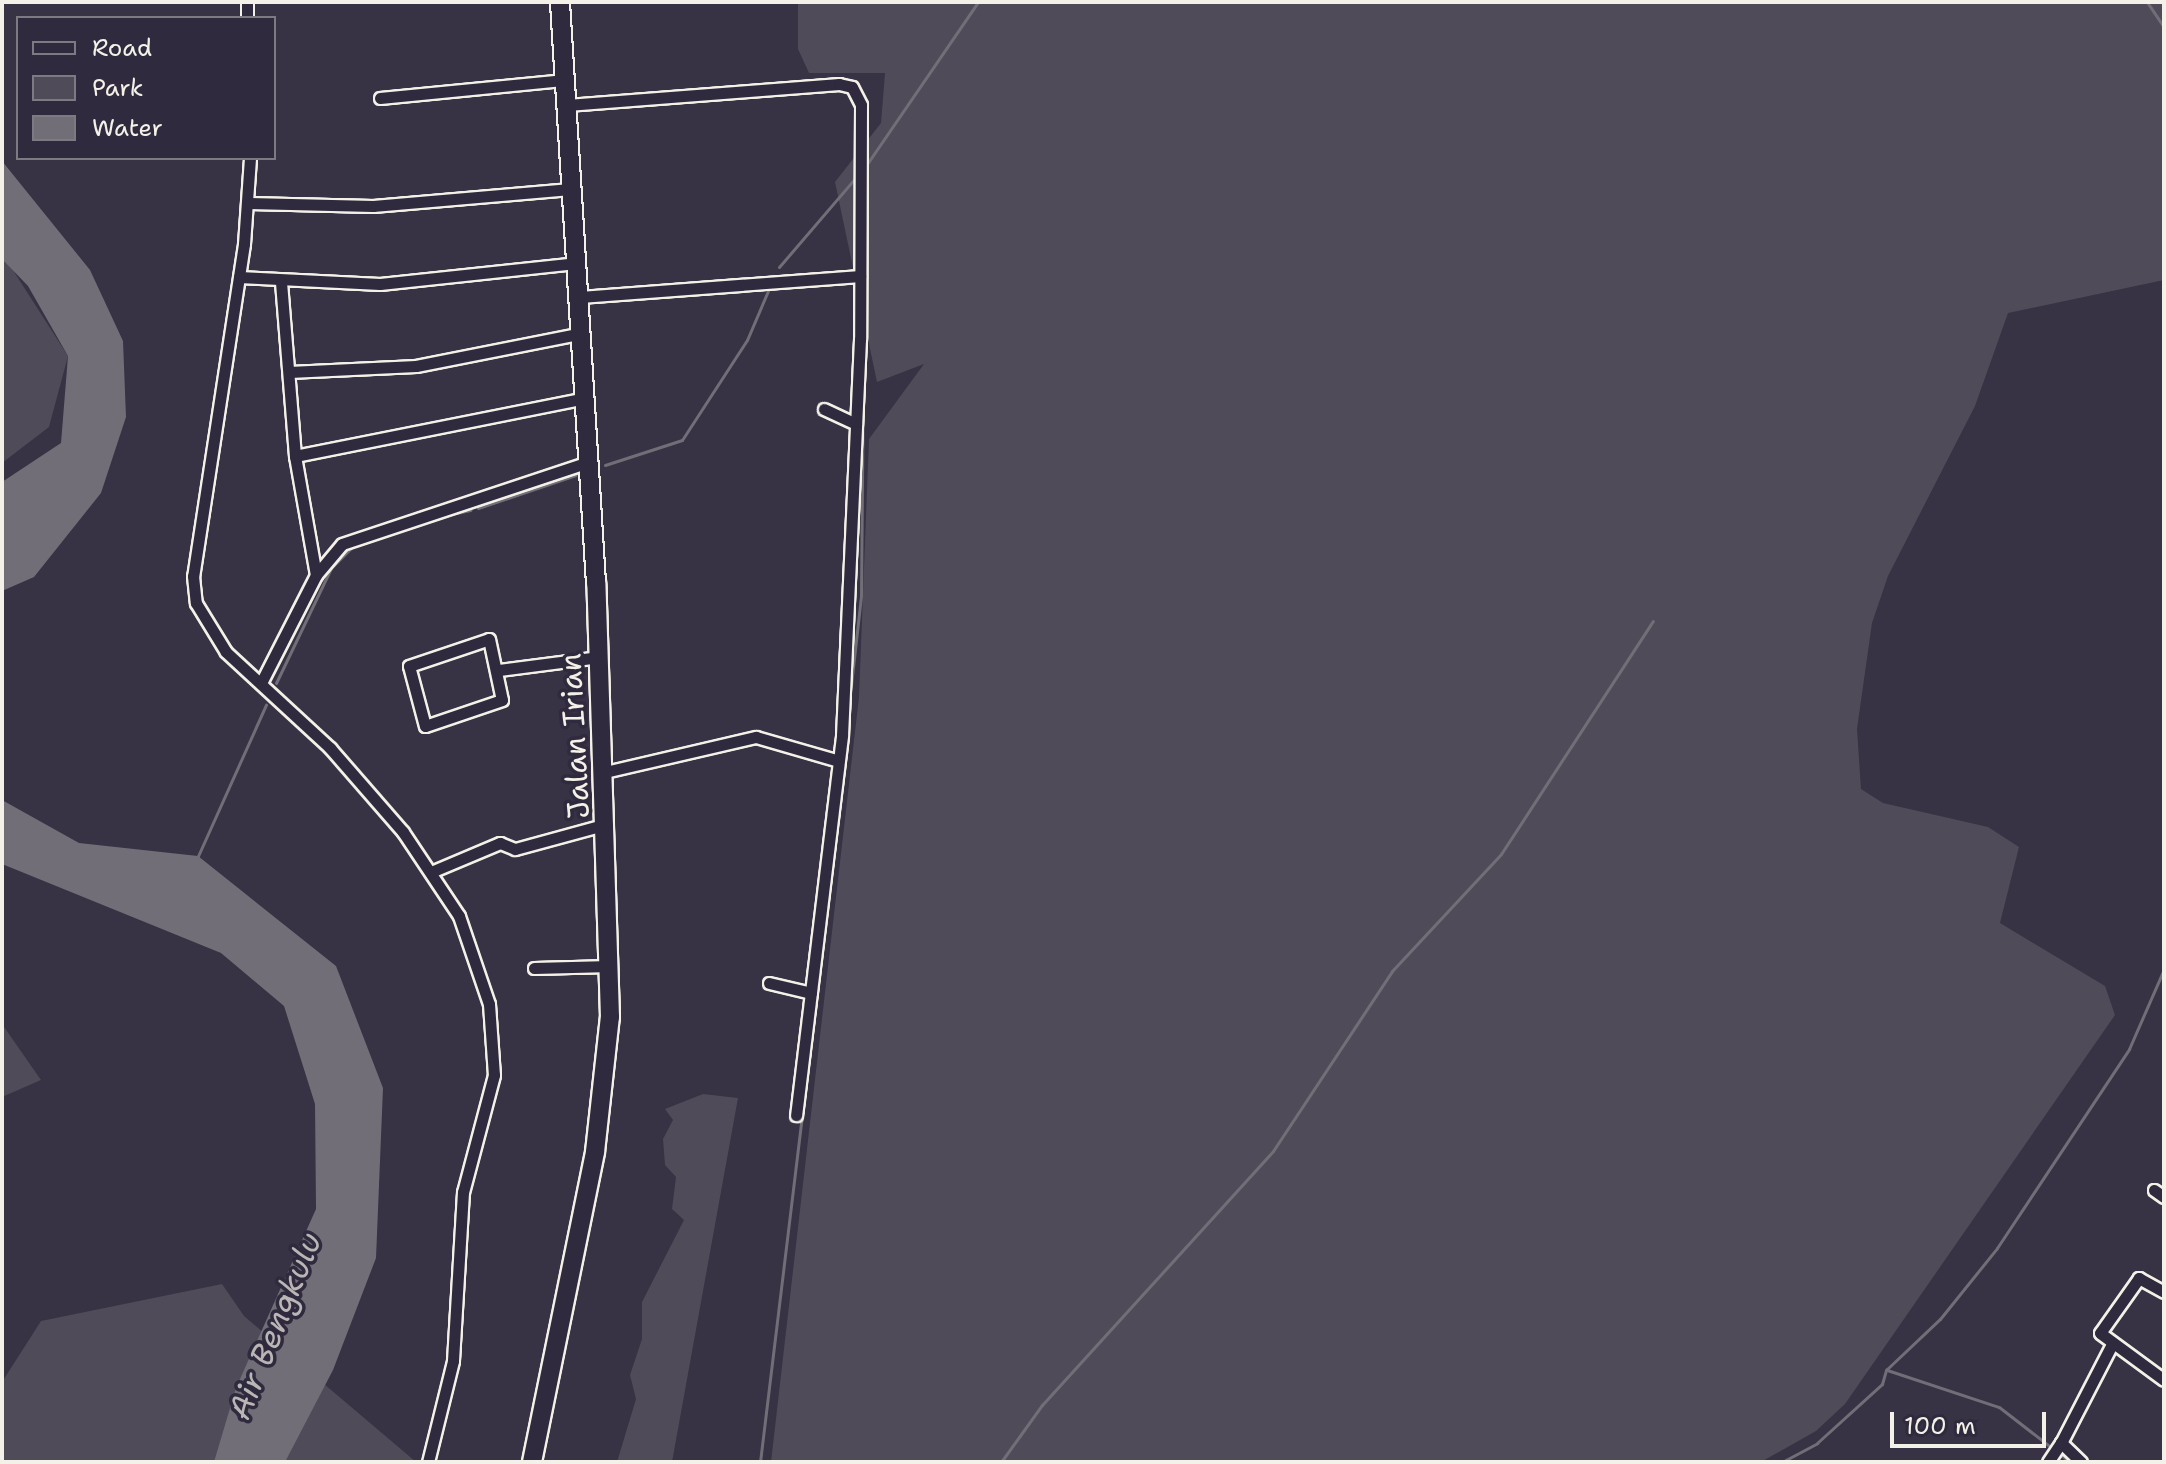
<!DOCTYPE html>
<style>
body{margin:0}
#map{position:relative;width:2166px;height:1464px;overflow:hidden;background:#373244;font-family:"Shantell Sans",sans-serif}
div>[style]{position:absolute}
.green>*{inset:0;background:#504b59}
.water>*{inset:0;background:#726e77}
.stream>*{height:3px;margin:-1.5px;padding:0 1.5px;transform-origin:1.5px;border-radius:1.5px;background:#726e77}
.roads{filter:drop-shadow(2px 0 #f4f1e8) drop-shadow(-2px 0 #f4f1e8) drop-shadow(0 2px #f4f1e8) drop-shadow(0 -2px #f4f1e8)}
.street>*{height:11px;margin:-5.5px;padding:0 5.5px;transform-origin:5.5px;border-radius:5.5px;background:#2f2a3d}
.primary>*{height:18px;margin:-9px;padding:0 9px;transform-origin:9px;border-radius:9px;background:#2f2a3d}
span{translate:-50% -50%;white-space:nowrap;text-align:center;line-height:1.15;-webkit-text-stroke:7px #2f2a3d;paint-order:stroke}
.street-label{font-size:30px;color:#f4f1e8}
.water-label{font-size:32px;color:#bab6b5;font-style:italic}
.frame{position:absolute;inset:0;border:4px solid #f4f1e8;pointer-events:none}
.legend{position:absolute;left:16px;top:16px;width:260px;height:144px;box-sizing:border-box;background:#2f2a3d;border:2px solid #7e7a81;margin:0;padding:10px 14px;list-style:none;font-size:24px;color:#f4f1e8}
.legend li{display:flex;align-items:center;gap:16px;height:40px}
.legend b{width:40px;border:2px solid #7e7a81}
.scale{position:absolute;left:1890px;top:1412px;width:156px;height:36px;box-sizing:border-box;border:4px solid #f4f1e8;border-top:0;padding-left:10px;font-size:24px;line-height:28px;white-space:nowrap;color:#f4f1e8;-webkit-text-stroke:6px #2f2a3d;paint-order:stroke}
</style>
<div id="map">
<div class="green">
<i style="clip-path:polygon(798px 2px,2164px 2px,2164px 280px,2008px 313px,1975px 406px,1888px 576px,1872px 623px,1857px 729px,1861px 789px,1883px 803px,1988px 827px,2019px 847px,2000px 923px,2105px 986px,2115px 1015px,1845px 1404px,1816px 1431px,1761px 1462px,771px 1462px,859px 697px,869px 439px,924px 364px,877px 382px,835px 182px,881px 123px,885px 73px,809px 73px,798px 49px)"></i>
<i style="clip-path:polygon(2px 253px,68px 356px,49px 427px,2px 463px)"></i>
<i style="clip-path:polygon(2px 1024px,41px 1080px,2px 1097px)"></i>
<i style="clip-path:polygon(703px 1094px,738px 1098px,672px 1462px,617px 1462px,636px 1399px,630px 1375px,642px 1339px,642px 1302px,684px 1220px,672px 1209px,676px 1177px,665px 1165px,663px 1139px,673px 1120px,665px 1109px)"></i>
<i style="clip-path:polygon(222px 1284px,244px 1316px,416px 1462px,2px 1462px,2px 1382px,41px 1321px)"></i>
</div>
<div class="water">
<i style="clip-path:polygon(2px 161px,90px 270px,123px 341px,126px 417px,101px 493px,34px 577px,2px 591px,2px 482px,61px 443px,68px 356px,28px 286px,2px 259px)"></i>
<i style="clip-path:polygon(2px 800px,79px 843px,198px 856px,336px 966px,383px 1088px,376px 1258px,333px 1370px,285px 1462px,214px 1462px,236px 1388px,316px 1209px,315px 1104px,284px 1006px,221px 953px,2px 864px)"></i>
</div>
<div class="stream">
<i style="left:2147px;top:2px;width:30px;rotate:56deg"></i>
<i style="left:867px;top:164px;width:196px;rotate:-55.6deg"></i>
<i style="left:866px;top:196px;width:31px;rotate:-88deg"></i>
<i style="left:779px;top:267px;width:120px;rotate:-49.4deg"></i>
<i style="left:605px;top:465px;width:81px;rotate:-18deg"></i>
<i style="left:682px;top:440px;width:119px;rotate:-57deg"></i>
<i style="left:747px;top:340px;width:59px;rotate:-66.9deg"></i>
<i style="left:478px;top:508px;width:103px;rotate:-18.6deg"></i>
<i style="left:442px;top:516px;width:29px;rotate:-12deg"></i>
<i style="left:276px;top:683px;width:127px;rotate:-64.4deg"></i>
<i style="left:331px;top:568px;width:34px;rotate:-45deg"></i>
<i style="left:849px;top:703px;width:108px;rotate:-83.6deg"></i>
<i style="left:861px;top:596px;width:212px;rotate:-89.5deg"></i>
<i style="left:198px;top:856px;width:166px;rotate:-65.8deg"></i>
<i style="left:1887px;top:1370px;width:118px;rotate:18.3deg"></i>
<i style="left:1999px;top:1407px;width:90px;rotate:37.8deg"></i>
<i style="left:760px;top:1462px;width:493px;rotate:-83.1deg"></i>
<i style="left:1001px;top:1462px;width:70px;rotate:-54.3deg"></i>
<i style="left:1042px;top:1405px;width:343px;rotate:-47.7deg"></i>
<i style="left:1273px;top:1151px;width:216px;rotate:-56.5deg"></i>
<i style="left:1392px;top:971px;width:160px;rotate:-47deg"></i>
<i style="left:1501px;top:854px;width:278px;rotate:-56.9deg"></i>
<i style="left:1782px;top:1462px;width:40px;rotate:-28deg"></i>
<i style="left:1817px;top:1443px;width:88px;rotate:-42.2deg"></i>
<i style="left:1882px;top:1384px;width:15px;rotate:-74deg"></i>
<i style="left:1886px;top:1370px;width:74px;rotate:-43.4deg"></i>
<i style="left:1940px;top:1319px;width:91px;rotate:-51.2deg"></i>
<i style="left:1997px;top:1248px;width:239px;rotate:-56.4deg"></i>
<i style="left:2129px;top:1049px;width:87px;rotate:-66.4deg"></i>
</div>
<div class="roads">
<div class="street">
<i style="left:247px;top:2px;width:16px;rotate:90deg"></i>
<i style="left:380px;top:98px;width:186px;rotate:-5.6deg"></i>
<i style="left:567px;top:105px;width:273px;rotate:-4.4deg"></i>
<i style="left:839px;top:84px;width:13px;rotate:13deg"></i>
<i style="left:852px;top:87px;width:20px;rotate:63deg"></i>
<i style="left:861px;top:105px;width:234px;rotate:90.2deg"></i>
<i style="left:860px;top:339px;width:397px;rotate:92.6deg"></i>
<i style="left:842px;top:736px;width:382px;rotate:96.9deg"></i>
<i style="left:250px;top:158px;width:86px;rotate:94deg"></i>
<i style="left:244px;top:244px;width:336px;rotate:98.7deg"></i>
<i style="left:193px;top:576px;width:27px;rotate:84deg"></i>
<i style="left:196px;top:603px;width:57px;rotate:58.5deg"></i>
<i style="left:226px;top:652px;width:142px;rotate:42.7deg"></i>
<i style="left:330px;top:748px;width:111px;rotate:49deg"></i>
<i style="left:403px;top:832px;width:101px;rotate:56.3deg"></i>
<i style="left:459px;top:916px;width:93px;rotate:71.2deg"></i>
<i style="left:489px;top:1004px;width:71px;rotate:86deg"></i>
<i style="left:494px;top:1075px;width:121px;rotate:104.8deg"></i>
<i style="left:463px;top:1192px;width:169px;rotate:93.4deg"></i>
<i style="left:453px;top:1361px;width:104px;rotate:103.9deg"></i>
<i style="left:249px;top:203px;width:124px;rotate:1.4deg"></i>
<i style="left:373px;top:206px;width:201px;rotate:-4.9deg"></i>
<i style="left:239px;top:277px;width:141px;rotate:2.8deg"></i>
<i style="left:380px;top:284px;width:199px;rotate:-6.1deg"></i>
<i style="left:281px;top:282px;width:175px;rotate:85.4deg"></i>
<i style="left:295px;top:456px;width:121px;rotate:80deg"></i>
<i style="left:580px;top:297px;width:281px;rotate:-4.3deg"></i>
<i style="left:289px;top:372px;width:127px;rotate:-2.7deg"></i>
<i style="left:416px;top:366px;width:170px;rotate:-11.2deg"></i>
<i style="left:824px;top:409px;width:35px;rotate:25deg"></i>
<i style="left:295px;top:456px;width:297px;rotate:-11.3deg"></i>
<i style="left:489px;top:639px;width:62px;rotate:78deg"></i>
<i style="left:502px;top:700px;width:81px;rotate:161.3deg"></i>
<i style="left:425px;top:726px;width:62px;rotate:-104.9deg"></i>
<i style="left:409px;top:666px;width:84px;rotate:-18.6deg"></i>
<i style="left:499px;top:670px;width:101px;rotate:-7.4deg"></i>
<i style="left:262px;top:681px;width:119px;rotate:-63deg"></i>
<i style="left:316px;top:575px;width:40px;rotate:-50deg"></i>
<i style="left:342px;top:544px;width:259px;rotate:-18.4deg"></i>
<i style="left:605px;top:772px;width:155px;rotate:-13.1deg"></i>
<i style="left:756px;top:737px;width:86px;rotate:16.1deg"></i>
<i style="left:431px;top:872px;width:75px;rotate:-22.8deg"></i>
<i style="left:500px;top:843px;width:16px;rotate:22deg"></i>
<i style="left:515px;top:849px;width:95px;rotate:-15.2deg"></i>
<i style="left:534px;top:968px;width:76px;rotate:-1.5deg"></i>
<i style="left:769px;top:983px;width:43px;rotate:13.4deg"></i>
<i style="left:2154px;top:1190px;width:12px;rotate:35deg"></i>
<i style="left:2164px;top:1292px;width:29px;rotate:-151deg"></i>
<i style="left:2139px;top:1278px;width:67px;rotate:125.3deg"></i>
<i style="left:2100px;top:1333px;width:79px;rotate:36.3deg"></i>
<i style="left:2048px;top:1462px;width:23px;rotate:-56deg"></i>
<i style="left:2081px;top:1462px;width:28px;rotate:-136deg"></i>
<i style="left:2061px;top:1443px;width:111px;rotate:-62.7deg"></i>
</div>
<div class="primary">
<i style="left:532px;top:1462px;width:316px;rotate:-78.5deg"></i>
<i style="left:595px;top:1152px;width:136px;rotate:-83.7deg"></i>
<i style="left:610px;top:1017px;width:434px;rotate:-91.8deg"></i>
<i style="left:596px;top:583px;width:582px;rotate:-93.55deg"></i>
</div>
</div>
<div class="street-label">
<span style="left:575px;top:736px;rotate:-93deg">Jalan Irian</span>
</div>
<div class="water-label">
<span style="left:275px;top:1326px;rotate:-68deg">Air Bengkulu</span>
</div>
<div class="frame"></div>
<ul class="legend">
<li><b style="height:10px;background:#2f2a3d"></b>Road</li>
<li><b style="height:22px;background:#504b59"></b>Park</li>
<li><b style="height:22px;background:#726e77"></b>Water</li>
</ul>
<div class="scale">100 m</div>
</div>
